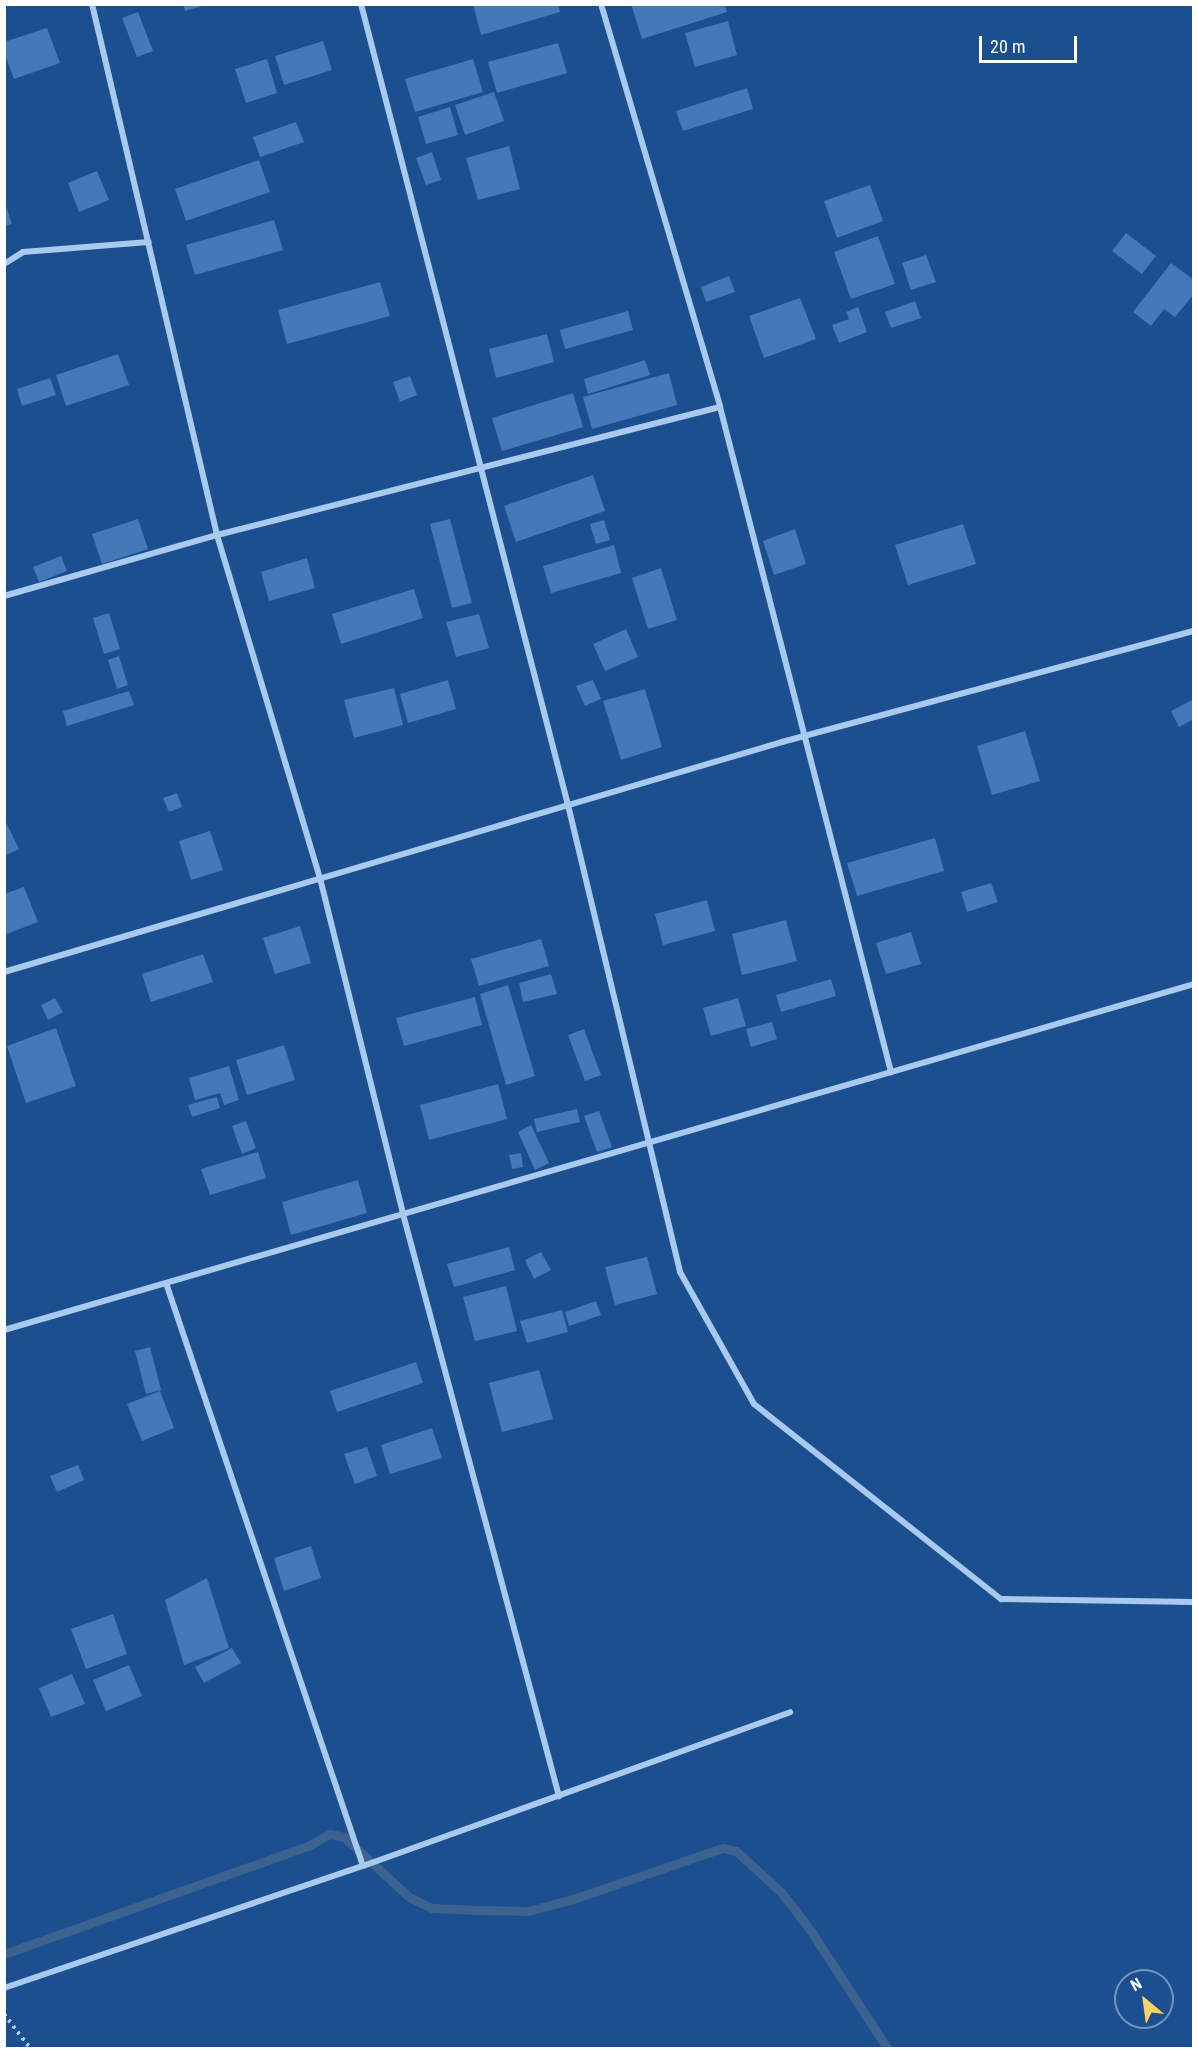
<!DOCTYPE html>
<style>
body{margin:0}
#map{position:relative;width:1198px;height:2053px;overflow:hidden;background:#1b4f8f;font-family:"Roboto Condensed",sans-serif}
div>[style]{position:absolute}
.stream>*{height:9px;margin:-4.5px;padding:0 4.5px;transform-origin:4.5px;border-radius:4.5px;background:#3c6290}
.building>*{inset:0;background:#4478b7}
.path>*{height:4px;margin-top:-2px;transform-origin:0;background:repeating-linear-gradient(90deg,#a9c9ee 0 3px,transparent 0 7.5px)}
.street>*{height:6px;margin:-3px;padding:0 3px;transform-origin:3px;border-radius:3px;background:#a9c9ee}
span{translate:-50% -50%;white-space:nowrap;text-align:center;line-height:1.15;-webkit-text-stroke:5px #1b4f8f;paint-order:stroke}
.frame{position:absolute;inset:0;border:6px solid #fff;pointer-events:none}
.north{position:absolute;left:1114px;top:1969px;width:60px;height:60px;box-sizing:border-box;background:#1b4f8f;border:2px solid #7695bc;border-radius:50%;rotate:331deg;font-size:16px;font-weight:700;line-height:24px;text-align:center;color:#fff}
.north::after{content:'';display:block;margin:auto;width:21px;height:27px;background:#ffd166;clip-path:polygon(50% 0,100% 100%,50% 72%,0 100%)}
.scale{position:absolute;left:979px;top:36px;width:98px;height:27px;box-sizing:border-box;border:3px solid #fff;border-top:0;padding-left:8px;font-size:18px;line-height:21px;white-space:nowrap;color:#fff;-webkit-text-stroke:4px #1b4f8f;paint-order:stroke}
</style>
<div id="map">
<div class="stream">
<i style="left:4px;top:1954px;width:323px;rotate:-19.6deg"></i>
<i style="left:308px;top:1846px;width:25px;rotate:-29deg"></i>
<i style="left:330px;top:1834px;width:14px;rotate:12deg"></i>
<i style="left:344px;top:1837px;width:88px;rotate:42.7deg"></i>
<i style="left:409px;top:1897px;width:25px;rotate:26deg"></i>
<i style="left:432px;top:1908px;width:45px;rotate:2.5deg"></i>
<i style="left:477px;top:1910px;width:51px;rotate:1.1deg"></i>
<i style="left:528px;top:1911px;width:47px;rotate:-14.9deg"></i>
<i style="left:573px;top:1899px;width:158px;rotate:-18.8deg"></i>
<i style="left:723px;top:1848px;width:13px;rotate:13deg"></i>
<i style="left:736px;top:1851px;width:62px;rotate:42.4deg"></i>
<i style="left:782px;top:1893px;width:48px;rotate:52.7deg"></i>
<i style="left:811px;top:1931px;width:140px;rotate:57deg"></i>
</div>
<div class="building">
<i style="clip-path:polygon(183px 4px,206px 4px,206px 5px,185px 11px)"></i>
<i style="clip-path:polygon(473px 4px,558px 4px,560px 12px,481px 35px)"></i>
<i style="clip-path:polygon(631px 4px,725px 4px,727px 12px,642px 39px)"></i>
<i style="clip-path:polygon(138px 12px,153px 51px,137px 57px,122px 18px)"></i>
<i style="clip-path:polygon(728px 21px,737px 55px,695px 67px,685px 33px)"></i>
<i style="clip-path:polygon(47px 28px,60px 63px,14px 79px,4px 52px,4px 42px)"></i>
<i style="clip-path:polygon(323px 41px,332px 70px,284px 85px,275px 56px)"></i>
<i style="clip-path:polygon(558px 43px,567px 73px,497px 93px,488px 62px)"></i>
<i style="clip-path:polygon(267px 59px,277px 93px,246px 103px,235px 69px)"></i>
<i style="clip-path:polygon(473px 59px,483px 92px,415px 112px,405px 79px)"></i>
<i style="clip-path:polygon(747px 88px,753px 109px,683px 131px,676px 111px)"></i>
<i style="clip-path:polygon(494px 92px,504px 121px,465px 135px,455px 105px)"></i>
<i style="clip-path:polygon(450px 107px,458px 135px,426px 144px,418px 117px)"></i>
<i style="clip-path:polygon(296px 122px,304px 142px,260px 157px,253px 137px)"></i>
<i style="clip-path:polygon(509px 146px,520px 189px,478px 200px,466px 158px)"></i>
<i style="clip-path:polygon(432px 152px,441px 180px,426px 185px,416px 158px)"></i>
<i style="clip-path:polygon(259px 160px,270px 192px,186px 221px,175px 189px)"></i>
<i style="clip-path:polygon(97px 171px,109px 200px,79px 212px,68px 183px)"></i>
<i style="clip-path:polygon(870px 185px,883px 221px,837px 238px,824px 201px)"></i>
<i style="clip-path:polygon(4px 200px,12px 224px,4px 226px)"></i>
<i style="clip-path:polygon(274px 220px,283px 250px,195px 275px,186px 245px)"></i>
<i style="clip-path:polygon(1126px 233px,1156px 256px,1142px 274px,1112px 251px)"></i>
<i style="clip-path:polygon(878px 236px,895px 284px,851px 299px,834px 252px)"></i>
<i style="clip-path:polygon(926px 255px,936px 282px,911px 290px,902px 263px)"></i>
<i style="clip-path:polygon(1171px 263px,1194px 280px,1194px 294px,1175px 317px,1164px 309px,1151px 326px,1133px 312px)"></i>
<i style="clip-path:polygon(729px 276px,735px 292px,706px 302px,701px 287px)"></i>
<i style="clip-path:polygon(380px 282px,390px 316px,287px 344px,278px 310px)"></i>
<i style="clip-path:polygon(800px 298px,816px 339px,764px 358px,749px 316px)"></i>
<i style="clip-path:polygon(915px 301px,921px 318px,891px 328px,885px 312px)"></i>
<i style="clip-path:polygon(858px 307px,867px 332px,839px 343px,832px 325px,849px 319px,846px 312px)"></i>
<i style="clip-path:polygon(628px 311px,633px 330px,565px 349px,560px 330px)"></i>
<i style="clip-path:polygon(547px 334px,554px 362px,496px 378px,489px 349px)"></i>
<i style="clip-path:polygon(118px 354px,129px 385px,66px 406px,56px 375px)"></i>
<i style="clip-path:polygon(645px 360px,650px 375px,588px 394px,584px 379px)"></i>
<i style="clip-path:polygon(669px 373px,677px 405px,592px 429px,583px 397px)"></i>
<i style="clip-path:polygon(410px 376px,417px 395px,400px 402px,393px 382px)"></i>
<i style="clip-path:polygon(50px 378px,56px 395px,22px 406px,17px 389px)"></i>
<i style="clip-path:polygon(573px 393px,583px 427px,502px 451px,492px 418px)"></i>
<i style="clip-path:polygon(593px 475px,605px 511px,516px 542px,504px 506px)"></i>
<i style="clip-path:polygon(138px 519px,148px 549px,102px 564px,92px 534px)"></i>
<i style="clip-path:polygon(450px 519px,472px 603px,452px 608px,430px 524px)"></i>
<i style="clip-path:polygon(604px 520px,610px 540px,596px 544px,590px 524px)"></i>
<i style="clip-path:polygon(963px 524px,976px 564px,908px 585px,895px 545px)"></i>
<i style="clip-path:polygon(795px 529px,806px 564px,774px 575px,763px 541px)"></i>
<i style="clip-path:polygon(614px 545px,621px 573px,551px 593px,543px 566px)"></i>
<i style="clip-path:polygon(61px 556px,67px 571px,39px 582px,33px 567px)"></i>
<i style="clip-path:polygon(307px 558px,315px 588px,269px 601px,261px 572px)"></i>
<i style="clip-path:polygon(661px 568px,677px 620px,648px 629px,632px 578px)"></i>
<i style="clip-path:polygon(414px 589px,423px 618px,341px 644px,332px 614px)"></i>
<i style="clip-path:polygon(109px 613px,120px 649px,104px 654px,93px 618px)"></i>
<i style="clip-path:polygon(479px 614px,489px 648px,456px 657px,446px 622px)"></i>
<i style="clip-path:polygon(626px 629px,638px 657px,605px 671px,593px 644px)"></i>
<i style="clip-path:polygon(119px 656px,128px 685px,117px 689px,108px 660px)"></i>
<i style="clip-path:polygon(448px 680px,456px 709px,408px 723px,400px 694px)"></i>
<i style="clip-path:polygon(593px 680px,601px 699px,585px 706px,576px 686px)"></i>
<i style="clip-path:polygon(394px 688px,403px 725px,354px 738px,344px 700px)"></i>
<i style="clip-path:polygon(645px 689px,662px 747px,621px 760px,603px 701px)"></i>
<i style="clip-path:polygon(129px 691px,134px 705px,67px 726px,63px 711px)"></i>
<i style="clip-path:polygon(1194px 699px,1194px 719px,1179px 727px,1171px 711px)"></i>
<i style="clip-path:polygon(1025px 731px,1040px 781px,992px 795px,977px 746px)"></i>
<i style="clip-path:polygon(177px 793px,182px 807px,169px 812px,163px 798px)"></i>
<i style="clip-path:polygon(4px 818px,19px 849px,4px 856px)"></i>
<i style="clip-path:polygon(210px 831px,223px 870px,191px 880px,179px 841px)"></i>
<i style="clip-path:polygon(935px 838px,944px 871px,857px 896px,847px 863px)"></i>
<i style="clip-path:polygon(991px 883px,998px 902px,967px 912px,961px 892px)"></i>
<i style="clip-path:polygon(24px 887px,38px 922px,4px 935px,4px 894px)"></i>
<i style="clip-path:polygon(707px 900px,715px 931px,663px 945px,655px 914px)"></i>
<i style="clip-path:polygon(786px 920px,797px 961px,742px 975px,732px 934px)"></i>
<i style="clip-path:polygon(300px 926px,311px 963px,275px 974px,263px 938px)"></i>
<i style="clip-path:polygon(911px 932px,921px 964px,886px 974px,876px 943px)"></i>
<i style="clip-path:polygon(541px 939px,549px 966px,479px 986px,471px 959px)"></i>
<i style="clip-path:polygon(203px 954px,213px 982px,151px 1002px,142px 974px)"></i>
<i style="clip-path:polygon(551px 974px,557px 994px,523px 1002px,519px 983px)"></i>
<i style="clip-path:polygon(831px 979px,836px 996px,781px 1012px,776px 995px)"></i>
<i style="clip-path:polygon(508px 985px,535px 1076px,506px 1085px,480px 994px)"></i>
<i style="clip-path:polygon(475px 997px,482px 1025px,404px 1046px,396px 1018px)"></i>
<i style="clip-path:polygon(55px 998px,63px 1012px,48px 1020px,41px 1005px)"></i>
<i style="clip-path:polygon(738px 998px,746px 1026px,711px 1036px,703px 1008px)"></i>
<i style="clip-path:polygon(772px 1022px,777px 1039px,751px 1047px,746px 1029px)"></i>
<i style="clip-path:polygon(56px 1028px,76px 1086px,26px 1103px,7px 1046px)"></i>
<i style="clip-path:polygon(584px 1029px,601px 1075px,585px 1081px,568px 1035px)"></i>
<i style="clip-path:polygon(284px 1045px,295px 1080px,247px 1095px,236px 1060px)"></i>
<i style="clip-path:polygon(229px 1066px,239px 1100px,224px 1105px,220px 1093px,195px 1100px,189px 1078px)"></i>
<i style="clip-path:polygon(498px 1084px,507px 1119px,429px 1140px,420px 1105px)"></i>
<i style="clip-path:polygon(217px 1097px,220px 1108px,192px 1117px,188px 1105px)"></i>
<i style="clip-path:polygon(577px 1109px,580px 1122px,537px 1132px,534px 1119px)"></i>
<i style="clip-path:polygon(599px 1111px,612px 1147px,597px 1152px,584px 1116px)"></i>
<i style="clip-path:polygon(246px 1121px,256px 1148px,242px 1154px,232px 1126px)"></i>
<i style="clip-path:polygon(531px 1125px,549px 1163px,535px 1170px,518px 1132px)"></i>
<i style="clip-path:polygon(258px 1152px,266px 1178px,210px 1195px,201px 1169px)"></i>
<i style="clip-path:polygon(521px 1153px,523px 1167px,512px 1169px,509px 1155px)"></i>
<i style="clip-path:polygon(358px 1180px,367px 1213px,291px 1235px,282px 1202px)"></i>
<i style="clip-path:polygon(509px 1247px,515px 1270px,454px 1287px,447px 1264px)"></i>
<i style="clip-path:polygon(541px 1252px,551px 1270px,534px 1279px,525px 1260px)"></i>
<i style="clip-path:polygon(647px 1257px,657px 1294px,615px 1305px,605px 1267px)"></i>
<i style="clip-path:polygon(506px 1286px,517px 1331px,475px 1341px,463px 1297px)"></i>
<i style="clip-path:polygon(596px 1301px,601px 1315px,569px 1326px,565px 1312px)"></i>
<i style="clip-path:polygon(562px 1310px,568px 1332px,527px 1343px,520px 1321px)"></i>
<i style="clip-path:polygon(150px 1347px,161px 1390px,146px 1394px,135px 1351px)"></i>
<i style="clip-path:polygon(416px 1362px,423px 1383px,337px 1412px,330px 1391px)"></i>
<i style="clip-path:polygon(539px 1370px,553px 1419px,502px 1432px,489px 1383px)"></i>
<i style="clip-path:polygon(160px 1391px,174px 1428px,142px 1441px,127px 1404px)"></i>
<i style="clip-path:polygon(432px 1428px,442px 1458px,390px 1474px,381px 1445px)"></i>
<i style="clip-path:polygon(367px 1447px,377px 1476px,355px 1484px,344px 1454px)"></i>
<i style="clip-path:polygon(78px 1465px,84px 1480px,57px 1492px,50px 1476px)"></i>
<i style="clip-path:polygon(311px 1546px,321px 1578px,284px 1591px,274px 1558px)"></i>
<i style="clip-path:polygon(207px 1578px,229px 1648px,184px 1665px,165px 1600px)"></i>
<i style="clip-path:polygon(113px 1614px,127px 1654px,86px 1669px,71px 1629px)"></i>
<i style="clip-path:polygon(232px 1648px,241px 1663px,204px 1683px,195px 1667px)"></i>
<i style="clip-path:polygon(129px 1665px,142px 1696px,106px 1711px,93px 1680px)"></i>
<i style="clip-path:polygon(72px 1674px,85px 1704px,51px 1717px,39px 1688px)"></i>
</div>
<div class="path">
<i style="left:4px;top:2014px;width:43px;rotate:52.6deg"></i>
</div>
<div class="street">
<i style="left:92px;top:4px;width:546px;rotate:76.75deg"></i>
<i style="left:217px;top:535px;width:358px;rotate:73.3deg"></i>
<i style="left:320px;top:878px;width:346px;rotate:76.1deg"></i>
<i style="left:403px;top:1214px;width:603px;rotate:75deg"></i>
<i style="left:361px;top:4px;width:827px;rotate:75.51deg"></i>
<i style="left:568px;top:805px;width:480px;rotate:76.5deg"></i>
<i style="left:680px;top:1272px;width:151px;rotate:60.7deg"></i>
<i style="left:754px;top:1404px;width:315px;rotate:38.3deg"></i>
<i style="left:1001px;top:1599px;width:193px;rotate:0.9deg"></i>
<i style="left:601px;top:4px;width:420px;rotate:73.5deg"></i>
<i style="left:720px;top:407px;width:687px;rotate:75.58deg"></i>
<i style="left:4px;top:264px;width:22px;rotate:-32deg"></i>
<i style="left:23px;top:252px;width:126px;rotate:-4.5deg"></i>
<i style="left:4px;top:596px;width:222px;rotate:-16deg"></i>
<i style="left:217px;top:535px;width:519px;rotate:-14.28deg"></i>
<i style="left:4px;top:972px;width:811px;rotate:-16.47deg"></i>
<i style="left:782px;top:742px;width:427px;rotate:-15.1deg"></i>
<i style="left:166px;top:1283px;width:615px;rotate:71.33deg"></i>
<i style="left:4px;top:1330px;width:1239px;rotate:-16.21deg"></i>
<i style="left:4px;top:1988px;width:379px;rotate:-18.8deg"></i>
<i style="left:363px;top:1866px;width:454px;rotate:-19.8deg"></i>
</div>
<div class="frame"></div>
<div class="north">N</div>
<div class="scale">20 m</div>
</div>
